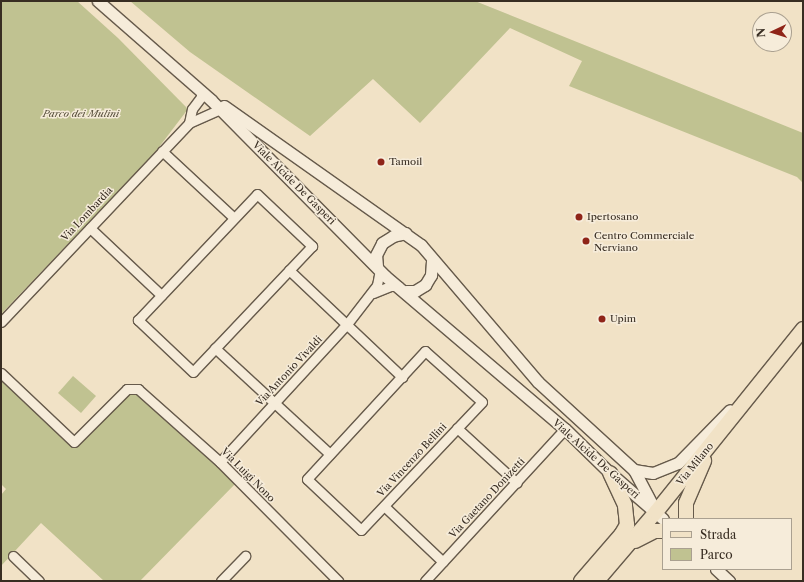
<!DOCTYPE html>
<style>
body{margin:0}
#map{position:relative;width:804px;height:582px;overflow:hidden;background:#f1e2c6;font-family:"Libre Caslon Text",serif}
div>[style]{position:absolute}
.green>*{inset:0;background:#c0c291}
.roads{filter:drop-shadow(1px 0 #665a4b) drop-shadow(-1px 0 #665a4b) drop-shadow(0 1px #665a4b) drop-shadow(0 -1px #665a4b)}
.minor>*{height:9px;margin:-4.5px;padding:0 4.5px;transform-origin:4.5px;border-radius:4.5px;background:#f6ecda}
.tertiary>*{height:11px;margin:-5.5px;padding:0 5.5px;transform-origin:5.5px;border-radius:5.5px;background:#f6ecda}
.primary>*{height:14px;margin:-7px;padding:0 7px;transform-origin:7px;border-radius:7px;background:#f1e2c6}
.dots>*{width:11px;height:11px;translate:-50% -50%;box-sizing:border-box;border:2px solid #f6ecda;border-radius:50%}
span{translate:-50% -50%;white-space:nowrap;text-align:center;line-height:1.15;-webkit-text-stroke:3px #f6ecda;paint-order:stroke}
.park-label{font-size:10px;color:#5a523e;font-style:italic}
.poi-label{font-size:10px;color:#382d22}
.left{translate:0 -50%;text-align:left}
.street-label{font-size:10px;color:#382d22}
.frame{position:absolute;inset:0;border:2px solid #382d22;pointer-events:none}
.legend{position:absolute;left:662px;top:518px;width:130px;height:52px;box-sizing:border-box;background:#f6ecda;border:1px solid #aaa090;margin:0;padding:5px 7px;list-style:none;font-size:12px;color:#382d22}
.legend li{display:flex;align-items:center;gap:8px;height:20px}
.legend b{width:20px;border:1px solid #aaa090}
.north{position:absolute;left:752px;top:12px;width:40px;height:40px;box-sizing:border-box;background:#f6ecda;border:1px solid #aaa090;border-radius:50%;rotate:266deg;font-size:11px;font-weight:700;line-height:16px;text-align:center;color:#382d22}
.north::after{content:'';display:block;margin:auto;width:14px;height:18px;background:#8f2418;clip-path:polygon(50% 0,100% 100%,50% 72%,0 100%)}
</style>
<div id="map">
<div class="green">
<i style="clip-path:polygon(1px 1px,77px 1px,118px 38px,188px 109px,153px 155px,1px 314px)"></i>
<i style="clip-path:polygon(130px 1px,475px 1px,803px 133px,803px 183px,797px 177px,569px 86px,582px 61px,510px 28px,420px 123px,373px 79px,310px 136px,190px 52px)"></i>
<i style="clip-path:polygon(73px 376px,96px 396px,81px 413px,58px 393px)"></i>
<i style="clip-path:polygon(1px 377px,76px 446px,128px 395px,137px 393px,236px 483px,140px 581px,104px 581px,41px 523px,1px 566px,1px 495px,6px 489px,1px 484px)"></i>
</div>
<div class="roads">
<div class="minor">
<i style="left:189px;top:123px;width:14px;rotate:-78deg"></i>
<i style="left:192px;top:109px;width:15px;rotate:-53deg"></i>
<i style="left:201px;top:97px;width:6px;rotate:-90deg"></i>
<i style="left:162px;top:151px;width:98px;rotate:42.9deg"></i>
<i style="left:257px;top:194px;width:76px;rotate:43.4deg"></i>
<i style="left:312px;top:246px;width:173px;rotate:133.4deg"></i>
<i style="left:193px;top:372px;width:76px;rotate:-136.6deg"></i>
<i style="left:138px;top:320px;width:173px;rotate:-46.6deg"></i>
<i style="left:90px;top:228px;width:98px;rotate:43.3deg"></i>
<i style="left:289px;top:270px;width:156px;rotate:43.4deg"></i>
<i style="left:373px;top:293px;width:18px;rotate:-22deg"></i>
<i style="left:390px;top:286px;width:8px"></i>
<i style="left:1px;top:322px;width:274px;rotate:-46.6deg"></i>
<i style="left:189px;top:123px;width:34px;rotate:-24deg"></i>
<i style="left:215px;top:348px;width:156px;rotate:42.7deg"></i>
<i style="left:425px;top:351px;width:76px;rotate:41.8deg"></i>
<i style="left:482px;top:402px;width:176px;rotate:133.4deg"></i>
<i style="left:361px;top:530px;width:74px;rotate:-136.6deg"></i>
<i style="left:307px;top:479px;width:174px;rotate:-47.3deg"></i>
<i style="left:1px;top:373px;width:100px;rotate:43.4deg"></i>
<i style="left:74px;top:442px;width:75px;rotate:-45deg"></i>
<i style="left:127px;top:389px;width:11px"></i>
<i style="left:138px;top:389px;width:110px;rotate:41.7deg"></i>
<i style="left:220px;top:462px;width:168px;rotate:45.2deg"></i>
<i style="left:457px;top:428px;width:81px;rotate:42.5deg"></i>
<i style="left:220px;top:462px;width:188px;rotate:-47.4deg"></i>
<i style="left:347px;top:324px;width:49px;rotate:-52.4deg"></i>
<i style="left:377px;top:285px;width:15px;rotate:-79deg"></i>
<i style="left:384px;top:506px;width:81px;rotate:43.5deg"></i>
<i style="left:13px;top:556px;width:36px;rotate:44deg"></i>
<i style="left:221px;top:581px;width:35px;rotate:-46deg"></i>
<i style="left:425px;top:581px;width:207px;rotate:-47.4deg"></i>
</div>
<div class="tertiary">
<i style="left:98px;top:1px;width:150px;rotate:41.2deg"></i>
<i style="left:211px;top:100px;width:247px;rotate:45.3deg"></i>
<i style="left:385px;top:276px;width:236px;rotate:40.4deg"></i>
<i style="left:565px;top:429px;width:63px;rotate:44.4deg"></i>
<i style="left:610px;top:473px;width:70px;rotate:41deg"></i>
<i style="left:224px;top:106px;width:241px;rotate:35.2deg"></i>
<i style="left:421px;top:245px;width:180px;rotate:49.5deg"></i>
<i style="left:538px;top:382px;width:130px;rotate:42.5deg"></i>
<i style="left:634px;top:470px;width:41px;rotate:62.2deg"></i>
<i style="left:377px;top:266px;width:11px;rotate:-95deg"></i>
<i style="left:376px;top:255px;width:13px;rotate:-63deg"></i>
<i style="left:382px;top:243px;width:13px;rotate:-32deg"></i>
<i style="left:393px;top:236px;width:13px;rotate:-13deg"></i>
<i style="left:406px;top:291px;width:9px"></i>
<i style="left:415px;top:291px;width:12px;rotate:-31deg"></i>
<i style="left:425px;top:285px;width:12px;rotate:-59deg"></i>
<i style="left:431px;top:275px;width:16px;rotate:-86deg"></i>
<i style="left:634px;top:470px;width:19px;rotate:9deg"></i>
<i style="left:653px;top:473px;width:27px;rotate:-22deg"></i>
<i style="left:678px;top:463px;width:74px;rotate:-45.5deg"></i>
<i style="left:716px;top:569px;width:18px;rotate:43deg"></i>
</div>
<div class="primary">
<i style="left:686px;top:519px;width:16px;rotate:-90deg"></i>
<i style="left:686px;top:503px;width:46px;rotate:-66.8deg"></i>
<i style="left:635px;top:541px;width:22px;rotate:-27deg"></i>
<i style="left:655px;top:531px;width:8px"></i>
<i style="left:581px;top:581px;width:61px;rotate:-49deg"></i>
<i style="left:621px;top:535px;width:12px;rotate:-59deg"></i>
<i style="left:627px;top:525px;width:20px;rotate:-96deg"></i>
<i style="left:625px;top:505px;width:35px;rotate:-115deg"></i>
<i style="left:597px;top:581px;width:91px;rotate:-49.5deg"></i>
<i style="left:656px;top:512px;width:235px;rotate:-51.2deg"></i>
</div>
</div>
<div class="dots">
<i style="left:381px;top:162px;background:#8f2418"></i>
<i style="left:579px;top:217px;background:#8f2418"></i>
<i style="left:586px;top:241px;background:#8f2418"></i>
<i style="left:602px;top:319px;background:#8f2418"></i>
</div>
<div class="park-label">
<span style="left:81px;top:114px">Parco dei Mulini</span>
</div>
<div class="poi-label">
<span class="left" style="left:389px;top:162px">Tamoil</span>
<span class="left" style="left:587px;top:217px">Ipertosano</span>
<span class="left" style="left:594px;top:241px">Centro Commerciale<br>Nerviano</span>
<span class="left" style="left:610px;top:319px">Upim</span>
</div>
<div class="street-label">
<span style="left:294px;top:183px;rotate:45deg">Viale Alcide De Gasperi</span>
<span style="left:87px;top:214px;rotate:-47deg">Via Lombardia</span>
<span style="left:289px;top:371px;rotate:-47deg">Via Antonio Vivaldi</span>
<span style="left:596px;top:459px;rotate:42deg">Viale Alcide De Gasperi</span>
<span style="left:412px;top:460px;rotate:-47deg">Via Vincenzo Bellini</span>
<span style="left:695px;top:464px;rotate:-51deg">Via Milano</span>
<span style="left:248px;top:475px;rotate:45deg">Via Luigi Nono</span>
<span style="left:487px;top:498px;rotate:-47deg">Via Gaetano Donizetti</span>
</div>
<div class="frame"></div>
<ul class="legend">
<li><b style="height:5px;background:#f1e2c6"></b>Strada</li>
<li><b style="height:11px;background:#c0c291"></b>Parco</li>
</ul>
<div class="north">N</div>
</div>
